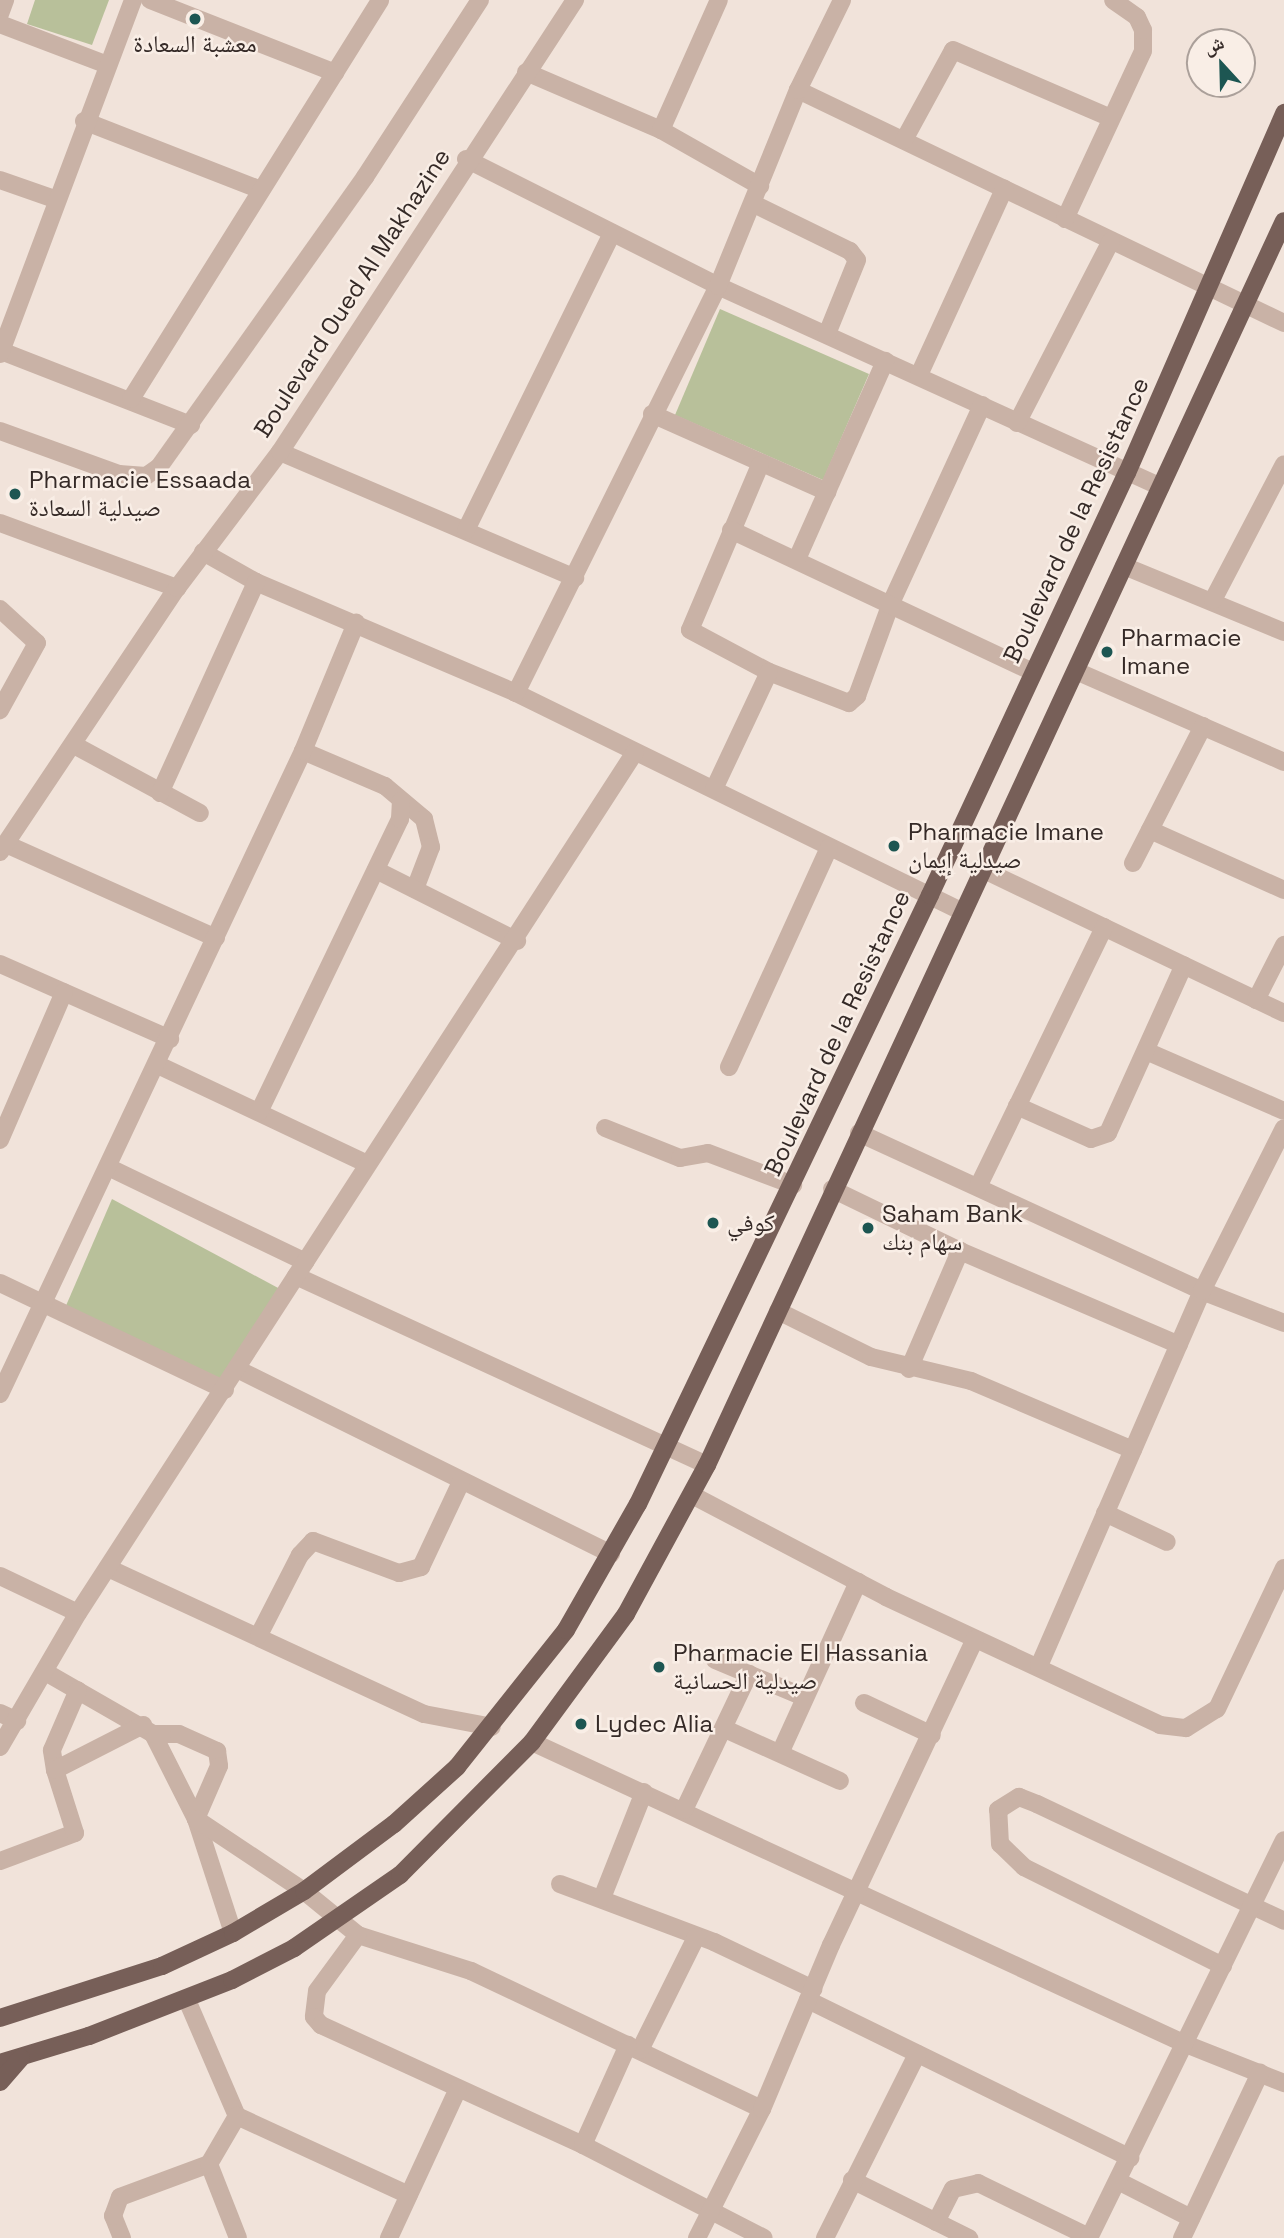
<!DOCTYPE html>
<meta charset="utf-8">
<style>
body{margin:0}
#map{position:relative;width:1284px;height:2238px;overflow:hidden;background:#f1e3da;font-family:"Space Grotesk","Noto Naskh Arabic",sans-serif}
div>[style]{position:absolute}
.green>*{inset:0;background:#b8c09a}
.minor>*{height:18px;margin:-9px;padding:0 9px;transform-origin:9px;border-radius:9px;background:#c9b2a6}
.major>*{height:18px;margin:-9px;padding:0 9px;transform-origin:9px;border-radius:9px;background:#775f58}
.dots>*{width:19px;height:19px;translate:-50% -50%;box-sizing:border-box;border:4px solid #f9eee6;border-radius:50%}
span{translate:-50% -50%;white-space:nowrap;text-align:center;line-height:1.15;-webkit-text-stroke:5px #f9eee6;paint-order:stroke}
.poi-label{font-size:24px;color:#352a27}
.left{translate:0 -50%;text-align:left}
.street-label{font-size:24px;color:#352a27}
.north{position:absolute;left:1186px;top:28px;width:70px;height:70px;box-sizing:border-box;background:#f9eee6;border:2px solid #aba09a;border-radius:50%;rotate:338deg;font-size:19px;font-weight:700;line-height:28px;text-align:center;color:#352a27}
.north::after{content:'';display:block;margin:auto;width:24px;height:32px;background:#1d5652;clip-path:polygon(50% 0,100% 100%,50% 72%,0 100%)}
</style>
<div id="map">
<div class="green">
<i style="clip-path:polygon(35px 0,109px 0,92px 45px,27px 24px)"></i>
<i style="clip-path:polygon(720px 309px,869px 374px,823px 480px,675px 415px)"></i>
<i style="clip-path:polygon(112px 1199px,280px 1289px,218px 1385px,65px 1308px)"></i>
</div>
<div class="minor">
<i style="left:150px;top:0;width:199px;rotate:21.5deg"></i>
<i style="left:0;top:14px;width:15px;rotate:-70deg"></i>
<i style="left:0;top:24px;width:112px;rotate:20.9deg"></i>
<i style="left:526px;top:72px;width:147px;rotate:23.2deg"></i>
<i style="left:661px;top:130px;width:114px;rotate:29.5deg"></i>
<i style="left:798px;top:90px;width:539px;rotate:25.61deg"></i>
<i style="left:84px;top:121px;width:190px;rotate:21.3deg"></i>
<i style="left:661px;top:130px;width:142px;rotate:-66deg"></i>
<i style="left:904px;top:140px;width:102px;rotate:-61.4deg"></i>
<i style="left:953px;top:50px;width:172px;rotate:23.3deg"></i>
<i style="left:466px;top:159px;width:282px;rotate:26.7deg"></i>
<i style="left:718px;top:286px;width:486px;rotate:24.4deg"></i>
<i style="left:0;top:180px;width:60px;rotate:19.3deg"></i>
<i style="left:754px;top:204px;width:107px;rotate:26.1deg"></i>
<i style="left:850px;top:251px;width:11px;rotate:52deg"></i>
<i style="left:857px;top:260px;width:80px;rotate:112.1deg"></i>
<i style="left:1065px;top:219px;width:185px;rotate:-65.1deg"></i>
<i style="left:1143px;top:51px;width:21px;rotate:-90deg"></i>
<i style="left:1143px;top:30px;width:14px;rotate:-115deg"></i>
<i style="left:1137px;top:17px;width:29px;rotate:-145deg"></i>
<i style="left:1px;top:351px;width:204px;rotate:21.3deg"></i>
<i style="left:0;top:354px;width:378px;rotate:-69.4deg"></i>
<i style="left:919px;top:375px;width:205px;rotate:-65.4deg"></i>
<i style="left:131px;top:399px;width:470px;rotate:-58deg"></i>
<i style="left:652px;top:414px;width:192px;rotate:24deg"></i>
<i style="left:1017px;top:423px;width:205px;rotate:-62.7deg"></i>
<i style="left:0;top:431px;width:127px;rotate:19.9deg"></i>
<i style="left:119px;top:474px;width:27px;rotate:4deg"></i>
<i style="left:146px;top:476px;width:16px;rotate:-35deg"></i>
<i style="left:159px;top:467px;width:356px;rotate:-54.6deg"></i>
<i style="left:365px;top:177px;width:211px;rotate:-57deg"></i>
<i style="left:280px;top:452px;width:321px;rotate:23.1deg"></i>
<i style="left:760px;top:465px;width:179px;rotate:113deg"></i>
<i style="left:690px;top:630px;width:89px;rotate:28deg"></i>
<i style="left:769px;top:672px;width:86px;rotate:21.2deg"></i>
<i style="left:849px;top:703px;width:11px;rotate:-41deg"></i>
<i style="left:857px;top:696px;width:99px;rotate:-69.9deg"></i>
<i style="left:891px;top:603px;width:218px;rotate:-65.3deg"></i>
<i style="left:0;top:523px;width:189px;rotate:20.2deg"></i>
<i style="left:466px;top:530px;width:331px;rotate:-63.8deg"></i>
<i style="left:731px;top:530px;width:334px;rotate:25.2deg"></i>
<i style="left:203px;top:552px;width:61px;rotate:29.5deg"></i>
<i style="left:256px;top:582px;width:283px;rotate:23.1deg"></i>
<i style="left:516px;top:693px;width:498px;rotate:26.1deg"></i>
<i style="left:797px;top:559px;width:217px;rotate:-66deg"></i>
<i style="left:1124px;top:566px;width:173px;rotate:22.4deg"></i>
<i style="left:1213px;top:600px;width:153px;rotate:-62.4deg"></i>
<i style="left:0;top:609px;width:50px;rotate:42.6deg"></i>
<i style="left:37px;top:643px;width:77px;rotate:118.9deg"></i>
<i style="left:1076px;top:671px;width:227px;rotate:23.6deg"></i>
<i style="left:516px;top:693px;width:454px;rotate:-63.6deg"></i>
<i style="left:718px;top:286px;width:212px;rotate:-67.8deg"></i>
<i style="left:798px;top:90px;width:100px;rotate:-63.9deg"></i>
<i style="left:74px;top:745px;width:143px;rotate:28.4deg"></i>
<i style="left:303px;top:751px;width:89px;rotate:23.1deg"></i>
<i style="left:385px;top:786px;width:51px;rotate:40.2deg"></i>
<i style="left:424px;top:819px;width:29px;rotate:76deg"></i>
<i style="left:431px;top:847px;width:45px;rotate:110.9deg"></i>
<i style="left:714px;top:789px;width:129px;rotate:-64.8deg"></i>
<i style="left:160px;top:793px;width:232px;rotate:-65.5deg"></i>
<i style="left:1150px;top:830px;width:147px;rotate:24.1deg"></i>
<i style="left:6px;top:844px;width:230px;rotate:24.1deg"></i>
<i style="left:0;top:852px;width:318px;rotate:-56.2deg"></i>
<i style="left:177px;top:588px;width:171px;rotate:-52.9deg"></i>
<i style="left:280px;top:452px;width:540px;rotate:-56.87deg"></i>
<i style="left:1133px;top:863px;width:154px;rotate:-62.9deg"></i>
<i style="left:376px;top:870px;width:158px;rotate:26.7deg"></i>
<i style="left:984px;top:870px;width:332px;rotate:25.5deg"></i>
<i style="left:0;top:964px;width:186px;rotate:23.8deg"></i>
<i style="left:1256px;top:1000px;width:62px;rotate:-63deg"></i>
<i style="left:1146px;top:1051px;width:150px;rotate:23.5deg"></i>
<i style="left:158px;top:1065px;width:229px;rotate:25.3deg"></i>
<i style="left:729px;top:1067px;width:241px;rotate:-65.5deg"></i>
<i style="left:1017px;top:1106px;width:81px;rotate:24deg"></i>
<i style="left:1091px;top:1139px;width:18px;rotate:-19deg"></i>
<i style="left:1108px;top:1133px;width:184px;rotate:-65.7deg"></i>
<i style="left:259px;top:1112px;width:325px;rotate:-64.3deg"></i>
<i style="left:400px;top:819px;width:18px;rotate:-87deg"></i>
<i style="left:605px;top:1128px;width:81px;rotate:21.8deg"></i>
<i style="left:680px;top:1158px;width:28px;rotate:-10deg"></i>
<i style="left:708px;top:1153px;width:91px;rotate:20.6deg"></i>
<i style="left:859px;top:1133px;width:378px;rotate:24.7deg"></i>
<i style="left:1202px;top:1291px;width:88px;rotate:21.3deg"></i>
<i style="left:0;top:1140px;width:161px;rotate:-66.6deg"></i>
<i style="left:108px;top:1167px;width:219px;rotate:25.7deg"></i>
<i style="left:978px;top:1187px;width:289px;rotate:-64.1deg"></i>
<i style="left:832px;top:1189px;width:142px;rotate:25.8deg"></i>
<i style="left:960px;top:1251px;width:238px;rotate:23.2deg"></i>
<i style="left:296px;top:1276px;width:452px;rotate:24.7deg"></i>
<i style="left:0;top:1283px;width:249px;rotate:25.4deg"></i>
<i style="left:778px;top:1311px;width:104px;rotate:26.3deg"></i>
<i style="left:871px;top:1357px;width:103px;rotate:13.5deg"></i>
<i style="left:971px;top:1381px;width:176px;rotate:23.1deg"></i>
<i style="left:909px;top:1369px;width:129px;rotate:-66.6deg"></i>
<i style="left:239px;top:1370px;width:415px;rotate:26.3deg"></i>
<i style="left:0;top:1394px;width:711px;rotate:-64.77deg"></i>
<i style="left:303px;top:751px;width:139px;rotate:-67.5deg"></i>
<i style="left:692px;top:1495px;width:219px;rotate:27.7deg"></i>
<i style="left:886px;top:1597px;width:302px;rotate:25deg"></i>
<i style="left:1160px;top:1725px;width:26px;rotate:7deg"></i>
<i style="left:1186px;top:1728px;width:36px;rotate:-32deg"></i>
<i style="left:1217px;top:1709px;width:156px;rotate:-64.6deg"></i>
<i style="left:1105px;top:1513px;width:68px;rotate:25.1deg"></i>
<i style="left:108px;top:1568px;width:348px;rotate:24.8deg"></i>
<i style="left:424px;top:1714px;width:69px;rotate:10.8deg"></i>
<i style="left:0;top:1576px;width:86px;rotate:25.4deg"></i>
<i style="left:259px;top:1635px;width:90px;rotate:-62.9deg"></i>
<i style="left:300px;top:1555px;width:19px;rotate:-47deg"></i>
<i style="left:313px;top:1541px;width:92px;rotate:20.4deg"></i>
<i style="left:399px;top:1573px;width:23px;rotate:-15deg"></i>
<i style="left:421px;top:1567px;width:94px;rotate:-64.8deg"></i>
<i style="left:715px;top:1660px;width:96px;rotate:22.6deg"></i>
<i style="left:1039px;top:1666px;width:409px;rotate:-66.5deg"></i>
<i style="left:1202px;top:1291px;width:182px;rotate:-63.3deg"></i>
<i style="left:47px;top:1673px;width:122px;rotate:29.9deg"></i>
<i style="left:153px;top:1734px;width:95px;rotate:63.2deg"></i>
<i style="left:196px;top:1819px;width:120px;rotate:72deg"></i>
<i style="left:864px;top:1703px;width:75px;rotate:25.2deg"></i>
<i style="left:0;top:1713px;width:19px;rotate:25deg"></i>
<i style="left:725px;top:1729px;width:126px;rotate:24.3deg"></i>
<i style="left:153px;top:1734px;width:26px"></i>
<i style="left:179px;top:1734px;width:42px;rotate:24.1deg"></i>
<i style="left:217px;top:1751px;width:15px;rotate:82deg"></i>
<i style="left:219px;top:1766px;width:58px;rotate:113.5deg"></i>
<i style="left:532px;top:1742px;width:717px;rotate:24.81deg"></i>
<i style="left:1183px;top:2043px;width:109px;rotate:21.6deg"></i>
<i style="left:0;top:1747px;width:155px;rotate:-59.8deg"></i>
<i style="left:78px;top:1613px;width:1025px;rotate:-57.1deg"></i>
<i style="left:781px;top:1751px;width:186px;rotate:-65.5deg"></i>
<i style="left:55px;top:1770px;width:20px;rotate:-99deg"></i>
<i style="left:52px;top:1750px;width:65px;rotate:-66.6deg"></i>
<i style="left:684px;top:1810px;width:151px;rotate:-64.5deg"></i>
<i style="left:196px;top:1819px;width:130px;rotate:33.7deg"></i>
<i style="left:304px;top:1891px;width:70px;rotate:39.2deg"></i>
<i style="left:358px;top:1935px;width:119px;rotate:17.7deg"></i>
<i style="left:471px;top:1971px;width:322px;rotate:25.4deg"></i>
<i style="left:0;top:1861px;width:80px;rotate:-20.5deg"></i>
<i style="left:75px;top:1833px;width:66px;rotate:-107.6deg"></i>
<i style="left:55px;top:1770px;width:99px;rotate:-27.1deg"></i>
<i style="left:560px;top:1884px;width:165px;rotate:20.6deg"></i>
<i style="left:714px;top:1942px;width:110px;rotate:25.4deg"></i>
<i style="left:602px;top:1898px;width:114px;rotate:-68.4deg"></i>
<i style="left:358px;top:1935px;width:69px;rotate:126.2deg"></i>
<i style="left:317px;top:1991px;width:26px;rotate:97deg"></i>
<i style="left:314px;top:2017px;width:11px;rotate:49deg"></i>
<i style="left:321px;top:2025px;width:288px;rotate:24.6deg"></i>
<i style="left:583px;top:2145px;width:203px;rotate:27.2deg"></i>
<i style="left:1223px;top:1966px;width:222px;rotate:-153.6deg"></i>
<i style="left:1024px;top:1867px;width:33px;rotate:-136deg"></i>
<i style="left:1000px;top:1844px;width:34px;rotate:-93deg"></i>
<i style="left:998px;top:1810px;width:25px;rotate:-32deg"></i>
<i style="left:1019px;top:1797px;width:19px;rotate:21deg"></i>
<i style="left:1037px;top:1804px;width:273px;rotate:25.3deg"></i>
<i style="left:187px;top:2000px;width:126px;rotate:66.7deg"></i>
<i style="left:237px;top:2116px;width:189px;rotate:24.7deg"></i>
<i style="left:808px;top:2000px;width:359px;rotate:26.1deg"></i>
<i style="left:640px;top:2050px;width:126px;rotate:-63.6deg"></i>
<i style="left:583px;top:2145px;width:110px;rotate:-65.8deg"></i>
<i style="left:209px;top:2164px;width:79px;rotate:68.6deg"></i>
<i style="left:852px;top:2180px;width:131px;rotate:26.4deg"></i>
<i style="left:1118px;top:2181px;width:82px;rotate:26.9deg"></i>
<i style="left:936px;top:2222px;width:37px;rotate:-63deg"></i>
<i style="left:953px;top:2189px;width:26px;rotate:-13deg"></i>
<i style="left:978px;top:2183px;width:123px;rotate:25.9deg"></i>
<i style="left:122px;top:2238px;width:24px;rotate:-112deg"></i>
<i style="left:113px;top:2216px;width:20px;rotate:-70deg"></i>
<i style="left:120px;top:2197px;width:95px;rotate:-20.3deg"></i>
<i style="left:209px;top:2164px;width:56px;rotate:-59.7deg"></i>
<i style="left:389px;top:2238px;width:164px;rotate:-65.2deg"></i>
<i style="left:697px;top:2238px;width:144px;rotate:-63.3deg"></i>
<i style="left:762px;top:2109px;width:178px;rotate:-67.2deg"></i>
<i style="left:831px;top:1945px;width:338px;rotate:-64.8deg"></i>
<i style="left:825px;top:2238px;width:206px;rotate:-63.4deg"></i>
<i style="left:1089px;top:2238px;width:443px;rotate:-63.9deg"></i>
<i style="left:1182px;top:2238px;width:183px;rotate:-64.7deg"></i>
</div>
<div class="major">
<i style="left:0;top:2018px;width:170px;rotate:-17.8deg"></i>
<i style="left:162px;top:1966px;width:78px;rotate:-24.9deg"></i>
<i style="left:233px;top:1933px;width:82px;rotate:-30.6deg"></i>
<i style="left:304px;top:1891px;width:112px;rotate:-36.7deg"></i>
<i style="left:394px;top:1824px;width:85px;rotate:-42.1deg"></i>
<i style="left:457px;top:1767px;width:175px;rotate:-51.5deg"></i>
<i style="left:566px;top:1630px;width:145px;rotate:-60.3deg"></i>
<i style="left:638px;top:1504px;width:675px;rotate:-64.38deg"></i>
<i style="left:930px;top:895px;width:466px;rotate:-65deg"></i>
<i style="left:1127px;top:473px;width:393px;rotate:-66.4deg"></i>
<i style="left:0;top:2063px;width:93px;rotate:-16.9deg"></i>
<i style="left:89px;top:2036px;width:154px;rotate:-21.4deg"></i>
<i style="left:232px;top:1980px;width:70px;rotate:-27.3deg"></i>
<i style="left:294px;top:1948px;width:129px;rotate:-34.6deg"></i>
<i style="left:400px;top:1875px;width:187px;rotate:-45.2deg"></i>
<i style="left:532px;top:1742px;width:159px;rotate:-53.7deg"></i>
<i style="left:626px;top:1614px;width:170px;rotate:-61.5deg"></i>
<i style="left:707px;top:1465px;width:1371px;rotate:-65.12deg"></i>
<i style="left:0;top:2082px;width:32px;rotate:-49deg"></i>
</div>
<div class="dots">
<i style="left:195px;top:19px;background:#1d5652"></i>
<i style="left:15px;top:494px;background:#1d5652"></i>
<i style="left:1107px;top:652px;background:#1d5652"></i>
<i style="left:894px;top:846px;background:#1d5652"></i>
<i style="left:713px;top:1223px;background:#1d5652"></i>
<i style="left:868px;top:1228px;background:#1d5652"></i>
<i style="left:659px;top:1667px;background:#1d5652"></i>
<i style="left:581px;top:1724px;background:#1d5652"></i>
</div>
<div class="poi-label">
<span style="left:195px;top:44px">معشبة السعادة</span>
<span class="left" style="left:29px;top:494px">Pharmacie Essaada<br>صيدلية السعادة</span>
<span class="left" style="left:1121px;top:652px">Pharmacie<br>Imane</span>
<span class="left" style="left:908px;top:846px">Pharmacie Imane<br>صيدلية إيمان</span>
<span class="left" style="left:882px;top:1228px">Saham Bank<br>سهام بنك</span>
<span class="left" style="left:727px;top:1223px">كوفي</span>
<span class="left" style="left:673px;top:1667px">Pharmacie El Hassania<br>صيدلية الحسانية</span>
<span class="left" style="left:595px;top:1724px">Lydec Alia</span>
</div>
<div class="street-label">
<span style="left:352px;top:293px;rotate:-57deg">Boulevard Oued Al Makhazine</span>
<span style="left:1076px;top:520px;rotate:-65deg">Boulevard de la Resistance</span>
<span style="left:837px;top:1033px;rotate:-65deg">Boulevard de la Resistance</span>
</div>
<div class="north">ش</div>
</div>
